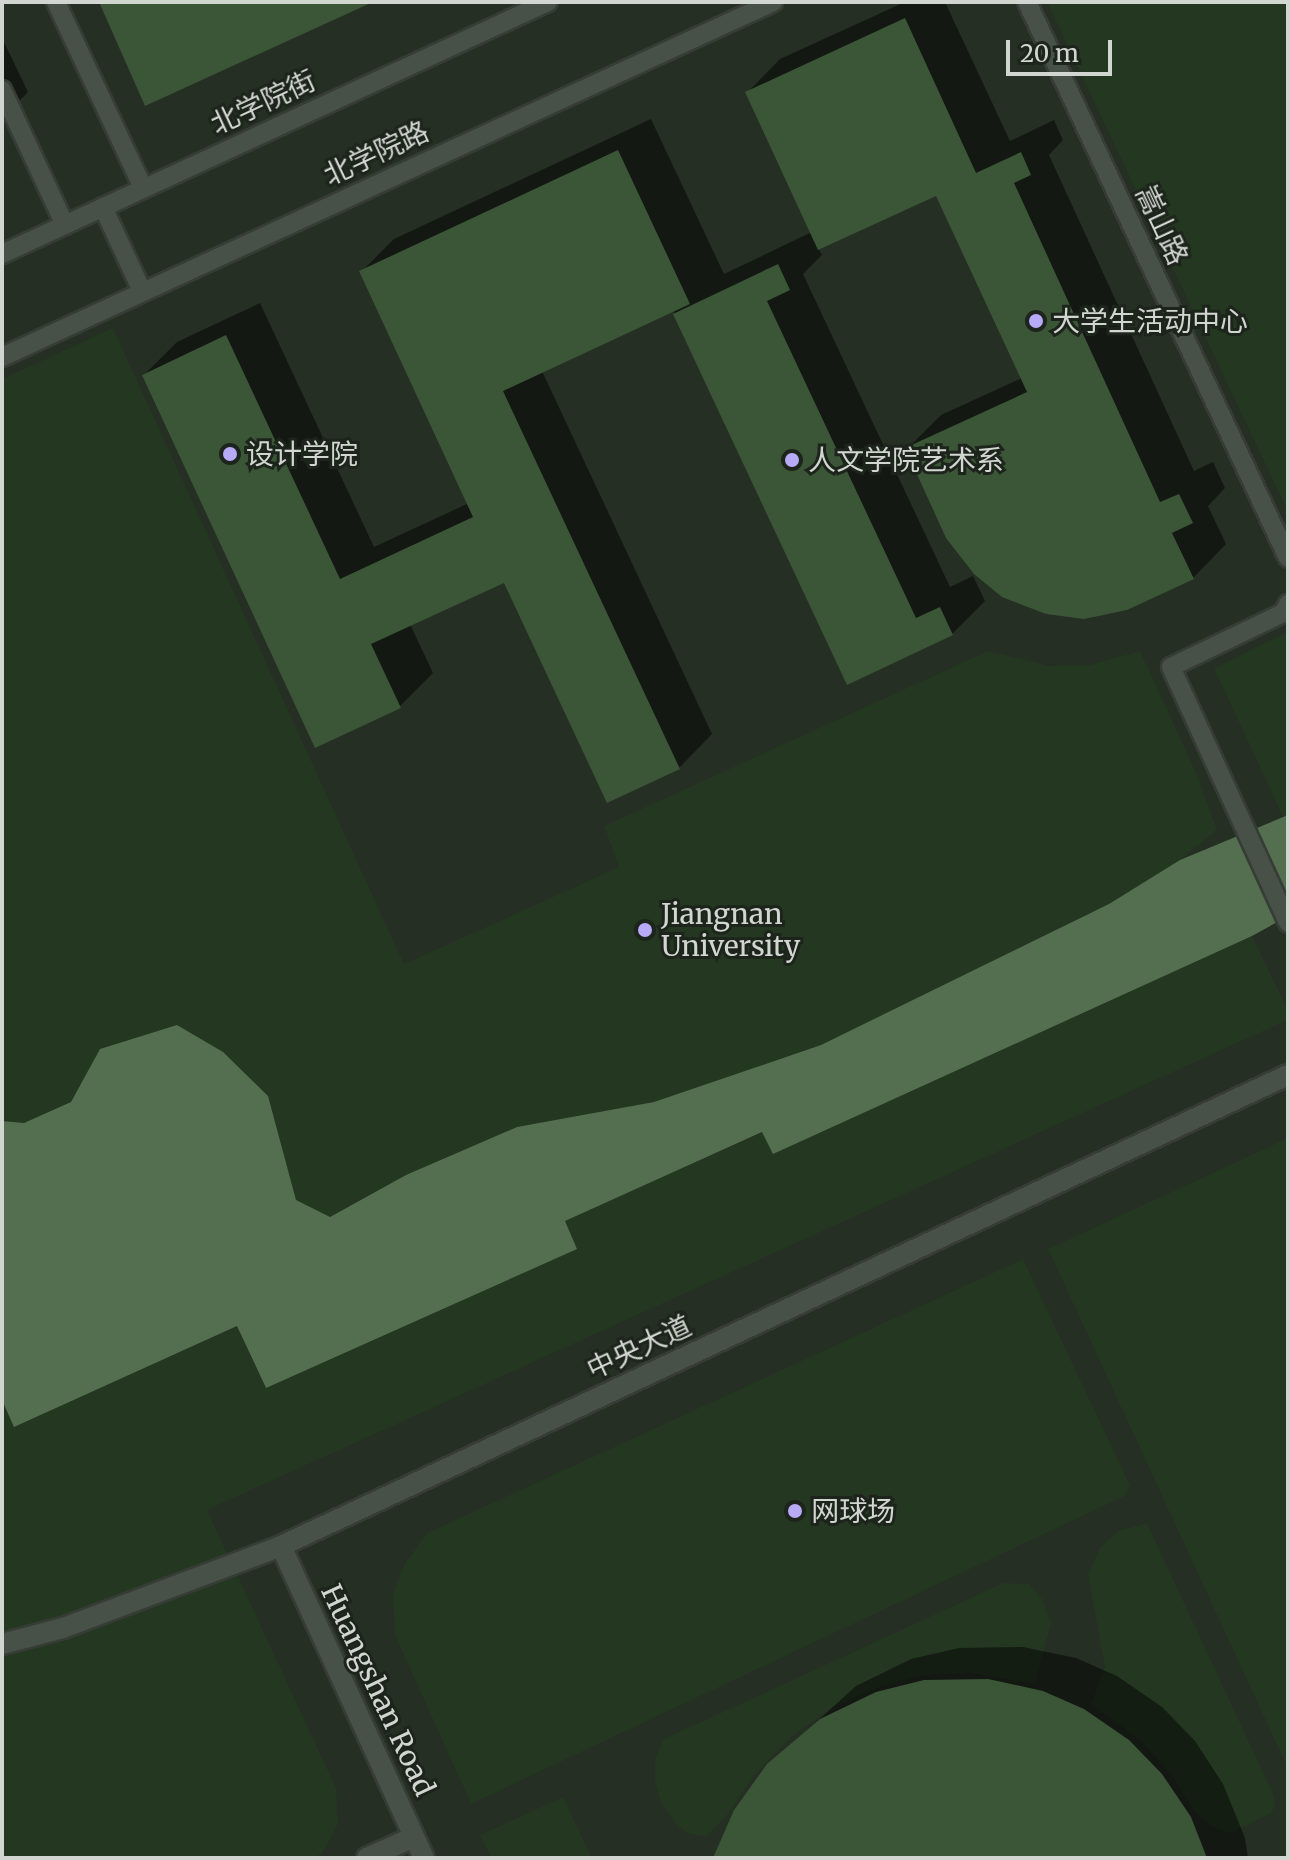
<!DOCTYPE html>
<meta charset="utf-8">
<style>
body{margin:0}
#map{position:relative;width:1290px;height:1860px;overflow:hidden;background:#1c241b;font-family:Merriweather,"Noto Sans SC",serif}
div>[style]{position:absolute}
.built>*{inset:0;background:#252f23}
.green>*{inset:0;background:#243721}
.water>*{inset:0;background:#546f4f}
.shadow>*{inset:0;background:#0007}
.building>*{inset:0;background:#3b5637}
.roads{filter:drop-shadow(2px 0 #373d36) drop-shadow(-2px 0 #373d36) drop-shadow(0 2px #373d36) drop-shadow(0 -2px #373d36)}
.service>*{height:18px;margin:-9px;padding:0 9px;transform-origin:9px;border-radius:9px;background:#485147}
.minor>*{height:20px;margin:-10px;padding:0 10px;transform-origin:10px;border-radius:10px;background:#485147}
.dots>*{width:22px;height:22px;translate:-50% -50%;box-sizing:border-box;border:4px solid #1c241b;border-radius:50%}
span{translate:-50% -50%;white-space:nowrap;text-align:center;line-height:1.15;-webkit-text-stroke:6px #1c241b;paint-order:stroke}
.street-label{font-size:28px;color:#d1d6d0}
.poi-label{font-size:28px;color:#d1d6d0}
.left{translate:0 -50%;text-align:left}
.frame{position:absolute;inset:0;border:4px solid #d1d6d0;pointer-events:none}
.scale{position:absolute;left:1006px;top:40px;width:106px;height:36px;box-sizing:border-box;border:4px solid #d1d6d0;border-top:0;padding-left:10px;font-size:24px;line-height:28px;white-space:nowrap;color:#d1d6d0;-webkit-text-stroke:6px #1c241b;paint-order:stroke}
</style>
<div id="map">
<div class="built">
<i style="clip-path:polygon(2px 2px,1288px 2px,1288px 1858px,2px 1858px)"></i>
</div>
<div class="green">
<i style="clip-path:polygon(1047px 2px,1288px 2px,1288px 512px)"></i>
<i style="clip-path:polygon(113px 328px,404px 964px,619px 867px,604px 826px,988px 651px,1050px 666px,1090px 665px,1140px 651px,1195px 770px,1217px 830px,1180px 860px,1109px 904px,821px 1045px,654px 1102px,517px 1127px,406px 1175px,329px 1217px,296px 1200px,268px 1096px,178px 1025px,100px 1049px,71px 1102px,24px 1123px,2px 1121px,2px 379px)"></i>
<i style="clip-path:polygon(1288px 632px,1288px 815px,1283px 817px,1214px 668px)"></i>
<i style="clip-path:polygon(1252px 936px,1288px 1010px,1288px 1020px,207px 1510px,336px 1788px,338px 1824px,322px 1854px,313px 1858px,2px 1858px,2px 1400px,15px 1426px,238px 1326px,265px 1387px,577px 1248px,564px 1221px,763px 1132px,774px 1153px)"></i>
<i style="clip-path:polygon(1288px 1138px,1288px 1769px,1048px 1249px)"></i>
<i style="clip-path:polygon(1023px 1259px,1130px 1485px,1125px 1496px,471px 1804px,395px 1635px,393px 1594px,404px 1565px,427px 1533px)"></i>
<i style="clip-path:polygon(1147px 1523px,1274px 1796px,1275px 1807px,1270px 1814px,1230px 1833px,1213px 1827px,1195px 1812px,1172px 1775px,1141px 1741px,1091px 1704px,1105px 1667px,1088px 1574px,1101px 1547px,1118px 1531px)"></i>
<i style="clip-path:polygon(1003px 1583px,1029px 1584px,1042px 1599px,1051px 1623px,1035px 1684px,971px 1673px,925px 1675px,879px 1687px,832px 1708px,791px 1737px,755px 1774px,727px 1815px,706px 1837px,687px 1833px,674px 1822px,661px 1802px,655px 1781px,655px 1759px,664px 1739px)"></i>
<i style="clip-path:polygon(563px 1797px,592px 1858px,491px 1858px,480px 1835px)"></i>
</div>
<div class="water">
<i style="clip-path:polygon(1288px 815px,1288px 916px,1252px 936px,773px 1154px,762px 1132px,565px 1221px,577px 1249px,266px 1388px,237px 1326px,14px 1427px,2px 1400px,2px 1121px,24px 1123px,71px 1102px,100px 1049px,177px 1025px,223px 1052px,268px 1096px,296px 1200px,330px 1217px,406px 1175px,517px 1127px,654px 1102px,821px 1045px,1109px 904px,1180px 860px)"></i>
</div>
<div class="shadow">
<i style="clip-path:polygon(905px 2px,945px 2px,1010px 141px,1054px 120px,1063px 140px,1049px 155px,1194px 471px,1213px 462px,1225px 488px,1208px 506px,1226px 544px,1193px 578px,908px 448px,941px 415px,1022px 378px,937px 193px,818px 248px,822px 255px,803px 274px,950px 587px,973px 576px,985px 601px,952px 634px,847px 682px,673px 310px,542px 371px,712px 734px,679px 768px,505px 580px,410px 624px,433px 673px,400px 706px,144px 375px,177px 342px,260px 303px,374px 547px,469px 503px,361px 272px,394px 239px,651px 119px,724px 274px,812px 232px,747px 93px,780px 59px)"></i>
<i style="clip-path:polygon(2px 38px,28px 92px,2px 118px)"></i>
<i style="clip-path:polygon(1023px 1647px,1076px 1658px,1117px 1676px,1162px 1707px,1195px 1741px,1223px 1784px,1245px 1838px,1248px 1858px,715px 1858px,769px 1765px,856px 1686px,911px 1659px,959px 1648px)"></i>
</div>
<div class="building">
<i style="clip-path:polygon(99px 2px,373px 2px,145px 106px)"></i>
<i style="clip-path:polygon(905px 18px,976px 173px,1021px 152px,1031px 175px,1014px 183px,1160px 502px,1179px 494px,1193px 523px,1172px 533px,1194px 579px,1127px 610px,1084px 619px,1046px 614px,1002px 597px,974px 574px,946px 538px,905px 448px,1027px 392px,936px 196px,818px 250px,745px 92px)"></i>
<i style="clip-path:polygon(618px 150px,690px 304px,503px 391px,680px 769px,607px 803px,504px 583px,371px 644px,401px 708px,315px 748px,142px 375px,226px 335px,340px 579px,473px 517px,359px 271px)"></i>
<i style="clip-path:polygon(778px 264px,790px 290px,767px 301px,916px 618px,940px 607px,953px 635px,847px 685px,673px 314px)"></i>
<i style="clip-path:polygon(988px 1679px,1043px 1691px,1084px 1709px,1129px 1740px,1162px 1774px,1191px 1817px,1207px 1858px,713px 1858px,734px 1810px,767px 1764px,820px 1719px,876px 1692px,924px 1680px)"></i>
</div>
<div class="roads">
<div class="service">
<i style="left:56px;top:2px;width:205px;rotate:64.9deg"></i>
<i style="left:1027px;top:2px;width:614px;rotate:64.85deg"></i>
<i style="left:2px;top:90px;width:149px;rotate:65deg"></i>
<i style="left:103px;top:207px;width:93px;rotate:65.1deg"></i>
<i style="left:2px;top:254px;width:601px;rotate:-24.78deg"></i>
<i style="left:2px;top:357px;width:849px;rotate:-24.72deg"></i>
<i style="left:1288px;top:604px;width:10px;rotate:119deg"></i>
<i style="left:1283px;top:613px;width:124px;rotate:154.3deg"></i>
<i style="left:1171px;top:667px;width:281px;rotate:65.4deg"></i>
</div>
<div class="minor">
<i style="left:281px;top:1546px;width:343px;rotate:65.4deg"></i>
<i style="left:2px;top:1644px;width:63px;rotate:-14.7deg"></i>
<i style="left:63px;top:1628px;width:233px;rotate:-20.6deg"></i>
<i style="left:281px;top:1546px;width:1112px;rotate:-25.07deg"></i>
<i style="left:367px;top:1858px;width:51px;rotate:-24.1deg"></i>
</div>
</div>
<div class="dots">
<i style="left:1036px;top:321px;background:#b7abf7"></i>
<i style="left:230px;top:454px;background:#b7abf7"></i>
<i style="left:792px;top:460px;background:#b7abf7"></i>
<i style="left:645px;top:930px;background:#b7abf7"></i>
<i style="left:795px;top:1511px;background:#b7abf7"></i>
</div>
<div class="street-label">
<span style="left:263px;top:102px;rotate:-25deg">北学院街</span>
<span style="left:376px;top:153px;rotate:-25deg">北学院路</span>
<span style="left:1162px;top:225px;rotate:65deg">嵩山路</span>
<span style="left:639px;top:1347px;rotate:-25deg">中央大道</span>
<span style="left:378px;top:1690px;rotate:65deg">Huangshan Road</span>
</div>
<div class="poi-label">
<span class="left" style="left:1052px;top:321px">大学生活动中心</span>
<span class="left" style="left:246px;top:454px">设计学院</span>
<span class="left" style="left:808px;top:460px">人文学院艺术系</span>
<span class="left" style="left:661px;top:930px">Jiangnan<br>University</span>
<span class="left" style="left:811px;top:1511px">网球场</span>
</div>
<div class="frame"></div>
<div class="scale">20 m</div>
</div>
